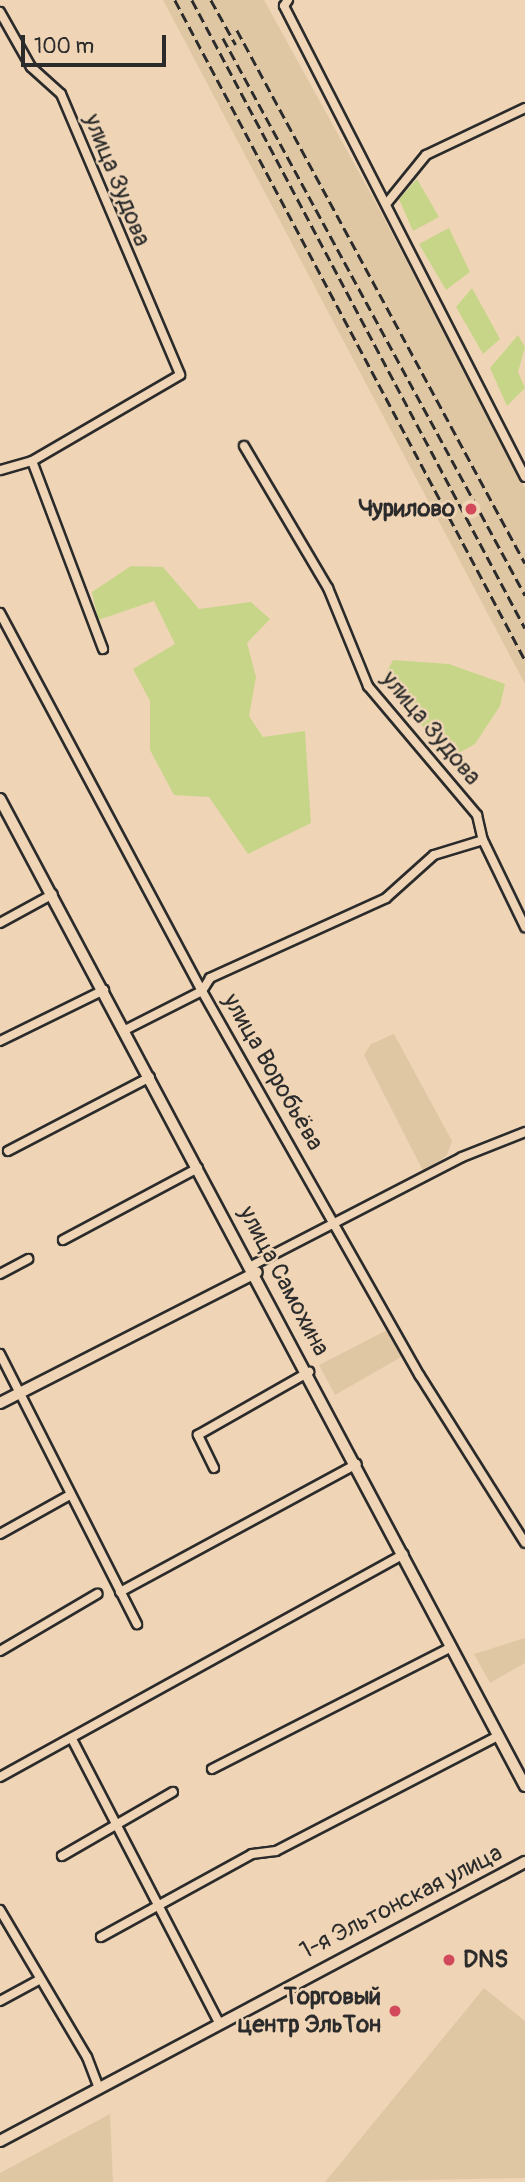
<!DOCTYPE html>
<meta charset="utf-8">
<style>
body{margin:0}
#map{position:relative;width:525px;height:2182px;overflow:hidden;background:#efd5b6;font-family:Pangolin,sans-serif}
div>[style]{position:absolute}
.built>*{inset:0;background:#e0c7a4}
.green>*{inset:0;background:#c7d589}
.roads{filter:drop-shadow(2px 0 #2b2b2b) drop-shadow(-2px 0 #2b2b2b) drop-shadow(0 2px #2b2b2b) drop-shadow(0 -2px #2b2b2b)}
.minor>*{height:8px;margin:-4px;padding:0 4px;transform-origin:4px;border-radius:4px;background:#efd5b6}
.tertiary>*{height:10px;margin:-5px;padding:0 5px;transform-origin:5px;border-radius:5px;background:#efd5b6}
.rail>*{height:2.5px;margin-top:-1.25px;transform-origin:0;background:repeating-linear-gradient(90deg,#2b2b2b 0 10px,transparent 0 15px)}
.dots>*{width:19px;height:19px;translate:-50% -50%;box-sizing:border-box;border:4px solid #efd5b6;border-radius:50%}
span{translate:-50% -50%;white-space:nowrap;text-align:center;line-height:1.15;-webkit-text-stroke:5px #efd5b6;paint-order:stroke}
.street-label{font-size:24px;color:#2b2b2b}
.poi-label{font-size:24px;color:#2b2b2b;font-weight:700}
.right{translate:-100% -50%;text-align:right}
.left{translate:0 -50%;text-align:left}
.scale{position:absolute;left:21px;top:35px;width:145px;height:32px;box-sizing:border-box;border:4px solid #2b2b2b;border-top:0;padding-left:9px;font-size:21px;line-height:24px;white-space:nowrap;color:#2b2b2b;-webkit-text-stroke:5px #efd5b6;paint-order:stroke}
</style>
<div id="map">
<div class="built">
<i style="clip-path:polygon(163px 0,264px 0,376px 203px,525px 488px,525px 684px)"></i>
<i style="clip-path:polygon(394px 1034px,452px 1141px,447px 1155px,424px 1173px,364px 1055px,371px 1044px)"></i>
<i style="clip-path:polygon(387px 1330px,403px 1356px,335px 1395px,319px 1365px)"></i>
<i style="clip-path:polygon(525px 1638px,525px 1663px,490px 1683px,474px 1654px)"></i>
<i style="clip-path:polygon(484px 1988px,525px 2021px,525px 2178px,325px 2182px)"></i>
<i style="clip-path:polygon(110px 2114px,113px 2182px,0 2182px,0 2173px)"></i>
</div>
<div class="green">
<i style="clip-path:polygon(417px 179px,439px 217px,413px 231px,399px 199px)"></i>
<i style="clip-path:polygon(449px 228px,470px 272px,446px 290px,419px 244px)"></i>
<i style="clip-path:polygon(472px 288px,500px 339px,483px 354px,456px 307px)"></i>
<i style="clip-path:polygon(518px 335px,525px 347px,518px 372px,525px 388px,507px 406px,490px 368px)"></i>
<i style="clip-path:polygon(131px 566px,163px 567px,199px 609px,251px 602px,270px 619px,247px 643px,256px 677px,249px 716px,263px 737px,305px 731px,311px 823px,248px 854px,209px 797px,174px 795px,150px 750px,150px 701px,133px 669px,175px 644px,154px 601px,98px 620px,92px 592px)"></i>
<i style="clip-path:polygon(393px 660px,449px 664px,505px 684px,500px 706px,475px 744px,457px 754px,430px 735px,383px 679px)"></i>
</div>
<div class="roads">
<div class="minor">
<i style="left:288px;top:0;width:7px;rotate:124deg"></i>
<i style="left:284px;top:6px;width:529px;rotate:62.9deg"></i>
<i style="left:0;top:12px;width:63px;rotate:60.6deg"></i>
<i style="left:31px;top:67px;width:40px;rotate:42deg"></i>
<i style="left:61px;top:94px;width:305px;rotate:67deg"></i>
<i style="left:180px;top:375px;width:171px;rotate:149.8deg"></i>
<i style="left:32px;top:461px;width:33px;rotate:164deg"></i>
<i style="left:387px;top:203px;width:62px;rotate:-50.9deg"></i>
<i style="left:426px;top:155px;width:110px;rotate:-25.4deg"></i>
<i style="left:244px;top:446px;width:165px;rotate:59.4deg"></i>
<i style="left:328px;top:588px;width:106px;rotate:67.8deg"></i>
<i style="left:368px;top:686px;width:169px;rotate:49.8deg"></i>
<i style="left:477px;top:815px;width:26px;rotate:77deg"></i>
<i style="left:483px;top:840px;width:97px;rotate:64.2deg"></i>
<i style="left:32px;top:461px;width:201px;rotate:69.3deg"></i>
<i style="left:0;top:613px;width:429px;rotate:61.9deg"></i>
<i style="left:202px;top:991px;width:442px;rotate:60.5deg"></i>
<i style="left:420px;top:1376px;width:197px;rotate:57.8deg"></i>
<i style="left:0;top:923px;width:60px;rotate:-28.7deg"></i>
<i style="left:125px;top:1030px;width:86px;rotate:-26.9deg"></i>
<i style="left:202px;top:991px;width:15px;rotate:-58deg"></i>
<i style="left:210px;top:978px;width:193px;rotate:-24.4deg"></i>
<i style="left:386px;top:898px;width:64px;rotate:-41.9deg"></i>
<i style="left:434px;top:855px;width:51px;rotate:-17deg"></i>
<i style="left:0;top:1041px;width:116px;rotate:-26.1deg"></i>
<i style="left:8px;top:1151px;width:160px;rotate:-27.5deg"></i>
<i style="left:63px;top:1240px;width:153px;rotate:-28.1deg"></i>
<i style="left:253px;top:1265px;width:235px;rotate:-27.3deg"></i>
<i style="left:462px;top:1157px;width:68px;rotate:-21.6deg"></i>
<i style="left:0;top:1274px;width:32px;rotate:-28deg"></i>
<i style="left:0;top:1354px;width:303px;rotate:63.1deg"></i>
<i style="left:214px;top:1468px;width:37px;rotate:-116deg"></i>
<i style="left:198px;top:1435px;width:128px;rotate:-29.6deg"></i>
<i style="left:0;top:1534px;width:78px;rotate:-29.2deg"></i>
<i style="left:120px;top:1592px;width:269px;rotate:-28.4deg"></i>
<i style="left:0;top:1651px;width:113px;rotate:-30.4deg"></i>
<i style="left:72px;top:1739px;width:320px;rotate:62.6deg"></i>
<i style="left:212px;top:1769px;width:268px;rotate:-27deg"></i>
<i style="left:0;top:1777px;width:461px;rotate:-28.9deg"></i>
<i style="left:62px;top:1856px;width:128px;rotate:-30deg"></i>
<i style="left:0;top:1910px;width:171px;rotate:59.4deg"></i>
<i style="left:87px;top:2057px;width:34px;rotate:69deg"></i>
<i style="left:101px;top:1937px;width:172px;rotate:-28.8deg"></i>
<i style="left:252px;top:1854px;width:24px;rotate:-7deg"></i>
<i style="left:276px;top:1851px;width:250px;rotate:-27.4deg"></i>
<i style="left:0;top:2001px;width:42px;rotate:-28.4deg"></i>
</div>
<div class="tertiary">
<i style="left:0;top:799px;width:1118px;rotate:61.99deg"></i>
<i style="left:0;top:1403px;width:288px;rotate:-27deg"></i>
<i style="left:0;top:2141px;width:595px;rotate:-27.99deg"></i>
</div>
</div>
<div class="rail">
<i style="left:175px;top:0;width:747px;rotate:62.06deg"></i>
<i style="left:192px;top:0;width:711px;rotate:62.07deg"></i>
<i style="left:211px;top:0;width:51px;rotate:60.9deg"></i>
<i style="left:237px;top:30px;width:606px;rotate:61.62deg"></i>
<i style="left:223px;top:38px;width:634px;rotate:61.53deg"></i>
</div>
<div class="dots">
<i style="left:471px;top:509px;background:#d1495b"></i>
<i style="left:449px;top:1960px;background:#d1495b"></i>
<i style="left:395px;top:2011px;background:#d1495b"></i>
</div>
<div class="street-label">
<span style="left:117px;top:180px;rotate:68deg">улица Зудова</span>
<span style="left:431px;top:728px;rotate:50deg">улица Зудова</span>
<span style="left:273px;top:1072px;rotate:60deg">улица Воробьёва</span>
<span style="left:284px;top:1281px;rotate:62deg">улица Самохина</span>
<span style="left:401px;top:1902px;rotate:-27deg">1-я Эльтонская улица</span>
</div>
<div class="poi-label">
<span class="right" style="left:455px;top:509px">Чурилово</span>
<span class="left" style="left:463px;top:1960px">DNS</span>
<span class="right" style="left:381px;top:2011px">Торговый<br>центр ЭльТон</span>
</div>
<div class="scale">100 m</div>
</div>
